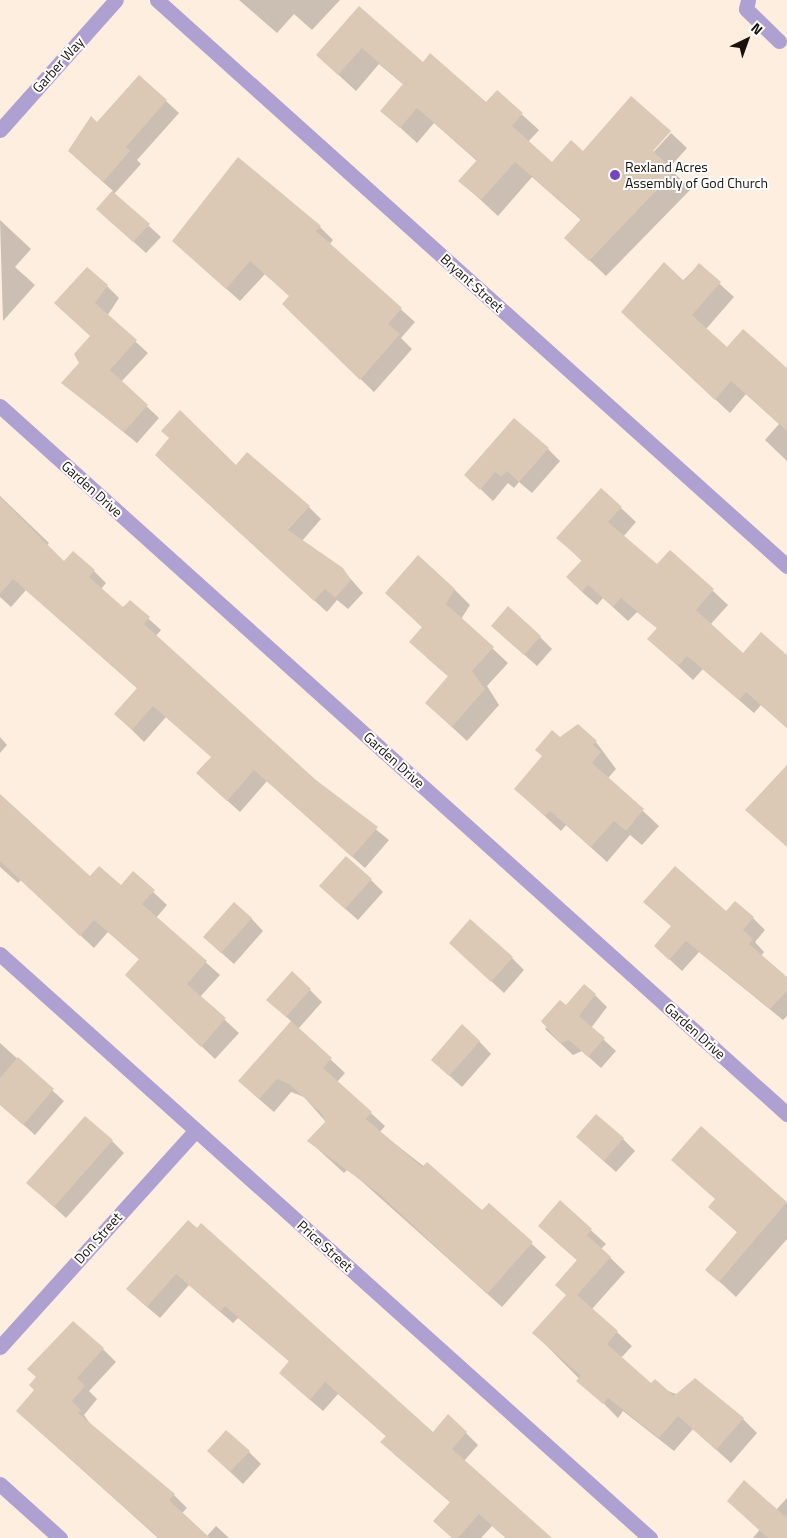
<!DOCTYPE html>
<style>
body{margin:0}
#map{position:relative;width:787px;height:1538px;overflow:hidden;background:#feeedf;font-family:"Titillium Web",sans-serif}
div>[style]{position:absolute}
.shadow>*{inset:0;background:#0003}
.building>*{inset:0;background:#dbc8b5}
.minor>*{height:15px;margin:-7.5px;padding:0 7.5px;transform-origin:7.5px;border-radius:7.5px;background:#afa0d2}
.dots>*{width:14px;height:14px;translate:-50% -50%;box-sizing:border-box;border:2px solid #fefefe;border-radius:50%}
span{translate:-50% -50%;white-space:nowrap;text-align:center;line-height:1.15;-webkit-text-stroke:4px #fefefe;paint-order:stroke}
.street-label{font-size:14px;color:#19120c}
.poi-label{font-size:14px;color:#19120c}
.left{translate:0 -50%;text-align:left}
.north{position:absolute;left:722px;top:15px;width:50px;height:50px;-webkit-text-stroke:4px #fefefe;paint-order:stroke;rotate:42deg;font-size:14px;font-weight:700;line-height:20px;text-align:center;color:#19120c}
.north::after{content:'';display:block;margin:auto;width:18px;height:22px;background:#19120c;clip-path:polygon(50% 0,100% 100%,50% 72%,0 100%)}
</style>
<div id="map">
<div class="shadow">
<i style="clip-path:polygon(239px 0,340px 0,312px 30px,294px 14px,277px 33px)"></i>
<i style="clip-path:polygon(359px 8px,423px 64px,486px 104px,497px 92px,539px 130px,528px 142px,552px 164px,583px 153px,649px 157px,671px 133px,687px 148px,669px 168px,691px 189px,606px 276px,566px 238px,581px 220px,532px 177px,498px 216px,460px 181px,477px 161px,434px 123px,417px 143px,382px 111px,404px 85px,379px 64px,356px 91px,317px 55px)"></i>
<i style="clip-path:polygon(139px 76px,179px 113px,137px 160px,141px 164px,114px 194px,161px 237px,146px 253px,97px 209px,113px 191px,82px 163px,97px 123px)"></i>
<i style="clip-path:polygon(0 220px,31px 249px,15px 267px,35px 285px,3px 321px)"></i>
<i style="clip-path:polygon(320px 227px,333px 240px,329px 245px,415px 322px,401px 338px,412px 349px,374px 392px,297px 318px,290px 296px,265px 274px,240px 301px,173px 241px)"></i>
<i style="clip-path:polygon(699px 265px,734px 297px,706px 329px,727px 348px,787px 370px,787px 461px,765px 440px,779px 424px,746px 394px,730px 413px,636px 326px)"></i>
<i style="clip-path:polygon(107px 286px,119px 298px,107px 316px,148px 353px,121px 382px,159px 418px,137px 443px,63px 383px,80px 363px,91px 336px,56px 303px)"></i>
<i style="clip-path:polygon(171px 439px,309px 507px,321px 519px,302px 541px,342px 569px,363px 593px,348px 609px,337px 600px,327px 612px,168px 467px,156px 455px)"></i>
<i style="clip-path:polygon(548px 449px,560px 461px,532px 493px,519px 482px,514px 488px,508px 483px,493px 501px,466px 475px)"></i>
<i style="clip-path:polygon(0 496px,49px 543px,45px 547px,64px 563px,94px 571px,106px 583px,101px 589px,123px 609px,130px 602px,161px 630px,155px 637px,316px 781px,389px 840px,365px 868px,267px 781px,240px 812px,210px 785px,212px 757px,166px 717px,144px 742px,116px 714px,138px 689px,26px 590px,11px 607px,0 597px)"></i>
<i style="clip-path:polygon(621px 508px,636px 522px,623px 537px,657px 566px,670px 551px,728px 605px,710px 625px,743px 655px,787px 657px,787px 728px,761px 705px,754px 713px,703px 669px,693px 680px,664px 653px,658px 629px,637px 612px,628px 621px,603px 598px,597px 605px,582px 592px,582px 561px,558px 538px)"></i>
<i style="clip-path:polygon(454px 589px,470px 605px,461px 619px,508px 663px,487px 686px,499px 705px,467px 741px,426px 703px,449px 677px,426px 657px,423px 628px,386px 593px)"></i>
<i style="clip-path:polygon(492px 626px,540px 637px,552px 649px,537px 666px)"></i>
<i style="clip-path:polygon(0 737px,7px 745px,0 753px)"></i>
<i style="clip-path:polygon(596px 742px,616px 769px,608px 778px,659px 826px,642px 845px,630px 835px,607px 862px,566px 825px,561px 831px,515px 789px)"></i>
<i style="clip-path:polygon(0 802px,90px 878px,121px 887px,133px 873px,167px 905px,156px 918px,220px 975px,200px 997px,239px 1033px,215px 1059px,140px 988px,140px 960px,108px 932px,94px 948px,21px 880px,18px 883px,0 867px)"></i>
<i style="clip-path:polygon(371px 880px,383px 892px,358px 920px,333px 898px)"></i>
<i style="clip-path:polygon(645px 902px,753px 918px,765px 930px,755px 942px,764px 952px,761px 956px,787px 979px,787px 1016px,783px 1020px,699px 952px,682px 971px,668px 958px,672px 927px)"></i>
<i style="clip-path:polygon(251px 918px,263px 931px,234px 964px,217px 949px)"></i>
<i style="clip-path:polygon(450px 943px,512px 958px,524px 970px,504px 993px)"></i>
<i style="clip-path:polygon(310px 990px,322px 1002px,298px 1029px,345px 1073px,337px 1082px,385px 1126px,380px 1132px,482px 1212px,489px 1205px,546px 1257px,502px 1307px,348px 1169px,344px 1173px,309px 1141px,326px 1122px,304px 1097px,291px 1092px,274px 1112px,253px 1094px,292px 1022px,268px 1000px)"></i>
<i style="clip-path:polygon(595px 995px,607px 1007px,591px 1028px,616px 1051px,601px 1068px,582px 1051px,573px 1055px,545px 1029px,566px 1007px)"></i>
<i style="clip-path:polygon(479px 1041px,491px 1054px,462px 1087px,432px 1060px)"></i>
<i style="clip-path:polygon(0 1043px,64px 1101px,35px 1135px,0 1104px)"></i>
<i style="clip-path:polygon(702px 1128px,787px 1203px,787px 1239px,736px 1297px,707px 1270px,738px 1233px,710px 1207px,716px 1200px)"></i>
<i style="clip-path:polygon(623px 1139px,635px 1151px,616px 1172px,590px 1149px)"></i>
<i style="clip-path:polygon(112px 1141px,124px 1153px,66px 1218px,28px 1183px)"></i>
<i style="clip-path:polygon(560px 1202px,606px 1244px,601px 1249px,625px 1272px,592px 1309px,632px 1346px,621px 1358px,652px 1385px,743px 1419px,757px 1433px,731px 1463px,693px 1429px,674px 1451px,623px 1411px,618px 1418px,534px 1333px,567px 1295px,578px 1261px,554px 1240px)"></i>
<i style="clip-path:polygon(188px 1222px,433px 1433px,466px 1433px,478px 1445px,464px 1461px,550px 1538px,506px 1538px,492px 1526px,481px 1538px,453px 1538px,451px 1503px,394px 1454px,387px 1437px,338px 1394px,323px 1411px,293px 1385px,290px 1362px,238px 1318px,233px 1323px,189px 1285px,160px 1318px,140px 1301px)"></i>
<i style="clip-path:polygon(103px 1349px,116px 1362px,89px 1391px,97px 1399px,84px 1415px,91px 1425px,174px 1495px,187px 1508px,181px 1514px,207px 1536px,216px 1526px,229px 1538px,158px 1538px,17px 1411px)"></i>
<i style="clip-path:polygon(208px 1451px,249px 1452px,261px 1464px,243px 1484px)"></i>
<i style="clip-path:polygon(787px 1498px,787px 1538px,753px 1538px,776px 1510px)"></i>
</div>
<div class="building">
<i style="clip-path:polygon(359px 6px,423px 62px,430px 53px,486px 102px,497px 90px,523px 113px,512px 126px,552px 162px,571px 140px,583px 151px,631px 96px,671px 131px,653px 151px,675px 171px,589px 261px,564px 238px,581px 219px,515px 162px,481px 200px,458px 181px,477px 160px,417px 108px,400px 128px,380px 111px,403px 84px,362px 48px,338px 75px,316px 55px)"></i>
<i style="clip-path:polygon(139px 75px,167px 100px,126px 147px,130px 151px,103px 182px,68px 151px,91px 116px,97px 122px)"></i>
<i style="clip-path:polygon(238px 157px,321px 226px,316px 231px,402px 308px,388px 324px,400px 334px,360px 380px,282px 304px,289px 296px,250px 261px,226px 289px,172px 241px)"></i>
<i style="clip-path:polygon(112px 191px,150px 224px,133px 242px,96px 209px)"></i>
<i style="clip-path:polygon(664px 262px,684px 281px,699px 263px,721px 282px,692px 315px,727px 347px,743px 329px,787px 368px,787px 431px,731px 381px,715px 400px,621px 312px)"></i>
<i style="clip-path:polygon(87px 267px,108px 285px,95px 303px,137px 340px,110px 370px,148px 405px,124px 432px,61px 383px,79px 363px,74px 354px,90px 336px,54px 303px)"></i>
<i style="clip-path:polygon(180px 410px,236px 465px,247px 452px,310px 506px,288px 530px,343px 568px,351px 580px,335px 598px,325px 589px,314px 601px,155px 455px,169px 438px,161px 431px)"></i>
<i style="clip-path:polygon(514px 418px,549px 448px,519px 482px,507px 471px,501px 477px,495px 472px,480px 490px,464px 475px)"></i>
<i style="clip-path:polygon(601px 488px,622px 507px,608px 522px,657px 564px,670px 550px,714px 589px,696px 610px,743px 653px,761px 632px,787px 655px,787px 728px,746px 692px,739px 700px,687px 656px,678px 666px,647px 639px,657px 628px,621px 598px,613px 607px,588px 585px,582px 592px,566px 577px,582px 560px,556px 538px)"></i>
<i style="clip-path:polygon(0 497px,64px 561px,73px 551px,95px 570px,89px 577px,123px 607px,130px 600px,150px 617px,144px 624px,316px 780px,378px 827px,352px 857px,254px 770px,227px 801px,196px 773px,211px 757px,153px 706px,132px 730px,114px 714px,137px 688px,13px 579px,0 594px)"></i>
<i style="clip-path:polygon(418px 555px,455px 589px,446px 604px,494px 647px,472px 671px,485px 689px,452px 727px,425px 703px,448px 676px,409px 642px,422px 627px,385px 593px)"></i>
<i style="clip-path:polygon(508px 606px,541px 636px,524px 655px,491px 626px)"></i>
<i style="clip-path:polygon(578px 724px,597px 741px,593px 745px,601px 752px,592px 763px,644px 809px,626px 831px,614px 821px,591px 847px,550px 811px,545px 816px,514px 789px,542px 756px,535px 750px,552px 730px,560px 737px)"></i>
<i style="clip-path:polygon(787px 765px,787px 847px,745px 810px)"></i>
<i style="clip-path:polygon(0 794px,90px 876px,99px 866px,121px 885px,133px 871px,155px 890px,142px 904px,207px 961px,187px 984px,226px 1018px,201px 1047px,125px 975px,139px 959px,94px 920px,80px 936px,0 861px)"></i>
<i style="clip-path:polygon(346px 856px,372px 879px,345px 909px,319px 886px)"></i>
<i style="clip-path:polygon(675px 866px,726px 911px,735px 901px,754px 917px,743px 930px,753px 939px,749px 944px,787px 977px,787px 991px,770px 1009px,686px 941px,669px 960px,654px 946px,671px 926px,643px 902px)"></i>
<i style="clip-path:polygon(234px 902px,252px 918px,221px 953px,203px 937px)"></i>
<i style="clip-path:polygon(470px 919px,513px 957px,491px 982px,449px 943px)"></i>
<i style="clip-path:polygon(292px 971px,311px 989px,286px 1017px,266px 1000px)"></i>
<i style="clip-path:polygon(584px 984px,596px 994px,579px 1016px,605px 1038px,588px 1057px,569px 1040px,560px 1043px,541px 1021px,560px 1000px,566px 1005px)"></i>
<i style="clip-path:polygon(291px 1021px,332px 1058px,323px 1068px,372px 1112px,366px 1119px,422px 1167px,427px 1162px,482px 1210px,489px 1203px,533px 1242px,487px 1294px,378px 1193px,307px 1141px,325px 1122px,322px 1114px,289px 1084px,277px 1079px,259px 1099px,238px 1081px)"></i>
<i style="clip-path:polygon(462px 1024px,480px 1041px,449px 1076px,431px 1060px)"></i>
<i style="clip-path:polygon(18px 1057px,54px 1089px,23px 1125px,0 1105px,0 1078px)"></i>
<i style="clip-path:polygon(596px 1114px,624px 1138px,604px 1161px,576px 1137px)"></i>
<i style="clip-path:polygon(85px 1116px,113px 1140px,54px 1207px,26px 1183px)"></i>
<i style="clip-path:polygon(701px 1126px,787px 1202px,719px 1282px,705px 1270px,737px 1232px,708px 1207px,715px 1199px,671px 1160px)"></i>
<i style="clip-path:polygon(560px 1200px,592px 1229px,587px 1235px,611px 1257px,577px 1295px,618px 1331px,607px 1344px,651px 1383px,655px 1379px,674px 1396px,695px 1378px,744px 1418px,716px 1450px,678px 1416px,659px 1438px,608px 1398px,603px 1404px,576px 1381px,581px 1376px,532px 1333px,566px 1295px,555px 1285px,577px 1260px,538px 1226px)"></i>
<i style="clip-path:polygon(188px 1220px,197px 1228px,201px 1223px,433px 1432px,448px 1414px,467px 1432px,452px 1449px,552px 1538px,506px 1538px,479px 1514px,458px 1538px,452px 1538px,433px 1521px,450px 1502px,380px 1442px,386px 1436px,325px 1382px,310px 1400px,279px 1373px,289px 1361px,225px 1306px,220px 1312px,176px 1274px,147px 1307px,126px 1289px)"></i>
<i style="clip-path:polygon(73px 1321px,104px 1348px,77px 1378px,85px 1386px,72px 1401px,81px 1410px,78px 1413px,175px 1494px,169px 1500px,210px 1538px,159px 1538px,16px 1411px,34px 1390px,29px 1385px,36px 1377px,27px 1369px)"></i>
<i style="clip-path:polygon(226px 1430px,250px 1451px,230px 1472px,207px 1451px)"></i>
<i style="clip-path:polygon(744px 1480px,787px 1518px,787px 1538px,768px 1538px,727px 1501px)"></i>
</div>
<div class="minor">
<i style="left:157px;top:0;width:847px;rotate:41.94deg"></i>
<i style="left:748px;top:0;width:9px;rotate:103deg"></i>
<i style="left:746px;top:9px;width:46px;rotate:44.1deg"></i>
<i style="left:0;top:130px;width:174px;rotate:-48.3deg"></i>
<i style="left:0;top:406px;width:1059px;rotate:41.98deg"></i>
<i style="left:0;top:954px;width:874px;rotate:41.94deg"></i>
<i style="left:0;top:1347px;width:292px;rotate:-47.9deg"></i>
<i style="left:0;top:1484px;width:81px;rotate:42deg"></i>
</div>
<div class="dots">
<i style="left:615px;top:175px;background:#7445bc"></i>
</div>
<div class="street-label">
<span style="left:58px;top:65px;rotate:-48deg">Garber Way</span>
<span style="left:472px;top:283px;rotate:42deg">Bryant Street</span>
<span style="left:92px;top:489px;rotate:42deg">Garden Drive</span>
<span style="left:394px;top:760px;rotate:42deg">Garden Drive</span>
<span style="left:695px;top:1031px;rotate:42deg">Garden Drive</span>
<span style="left:98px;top:1238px;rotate:-48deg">Don Street</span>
<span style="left:325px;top:1246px;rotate:42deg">Price Street</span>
</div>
<div class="poi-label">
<span class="left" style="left:625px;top:175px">Rexland Acres<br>Assembly of God Church</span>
</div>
<div class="north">N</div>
</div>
